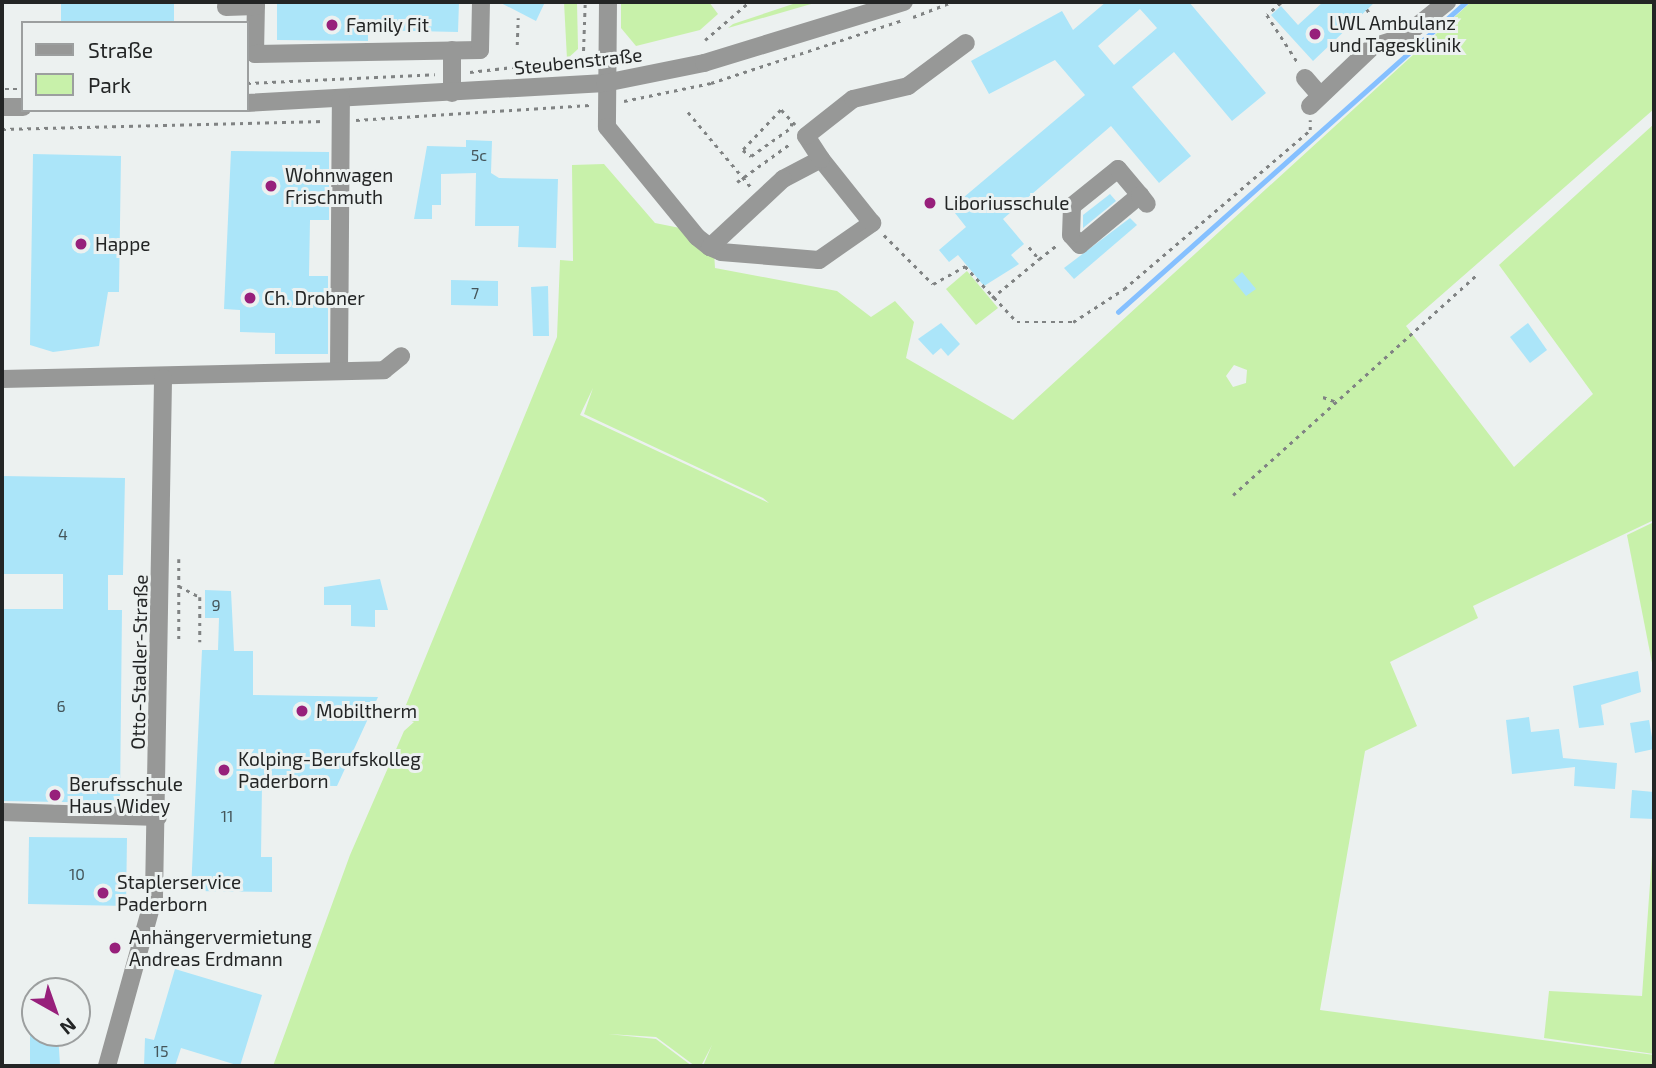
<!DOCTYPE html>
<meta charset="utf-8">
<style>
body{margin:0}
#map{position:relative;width:1656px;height:1068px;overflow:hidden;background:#ecf1f0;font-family:"Exo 2",sans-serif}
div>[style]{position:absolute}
.green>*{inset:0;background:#c8f1aa}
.stream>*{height:4.5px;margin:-2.25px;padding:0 2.25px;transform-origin:2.25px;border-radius:2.25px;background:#85c0ff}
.building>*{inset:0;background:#abe5f9}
.path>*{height:2.5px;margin-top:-1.25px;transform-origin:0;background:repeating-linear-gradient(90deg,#808383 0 3.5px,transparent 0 8.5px)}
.minor>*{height:18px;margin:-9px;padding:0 9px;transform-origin:9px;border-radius:9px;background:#979897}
.dots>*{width:19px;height:19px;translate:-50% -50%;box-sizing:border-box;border:4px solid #ecf1f0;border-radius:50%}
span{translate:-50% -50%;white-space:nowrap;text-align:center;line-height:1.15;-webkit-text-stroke:6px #ecf1f0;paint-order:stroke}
.number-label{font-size:16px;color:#45555a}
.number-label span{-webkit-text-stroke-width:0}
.poi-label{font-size:19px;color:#232525}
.left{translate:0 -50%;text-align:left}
.street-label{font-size:19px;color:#232525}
.frame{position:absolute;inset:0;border:4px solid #232525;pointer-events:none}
.legend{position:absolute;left:21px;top:21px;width:228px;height:91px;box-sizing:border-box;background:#ecf1f0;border:2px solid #9c9f9f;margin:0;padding:9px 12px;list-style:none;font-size:21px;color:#232525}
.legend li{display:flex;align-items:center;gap:14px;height:35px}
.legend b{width:35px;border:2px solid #9c9f9f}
.north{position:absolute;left:21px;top:977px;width:70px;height:70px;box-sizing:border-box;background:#ecf1f0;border:2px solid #9c9f9f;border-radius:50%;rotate:140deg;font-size:19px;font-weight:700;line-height:28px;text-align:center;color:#232525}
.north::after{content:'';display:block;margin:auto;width:24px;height:32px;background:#97207b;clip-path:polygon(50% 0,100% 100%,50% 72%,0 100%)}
</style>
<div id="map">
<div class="green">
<i style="clip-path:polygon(564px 2px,577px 2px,578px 49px,567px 59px)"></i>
<i style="clip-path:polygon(621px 2px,709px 2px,718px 14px,700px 30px,636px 46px,621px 28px)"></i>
<i style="clip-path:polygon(799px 2px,818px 2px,728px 28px,733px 24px)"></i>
<i style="clip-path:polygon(evenodd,1471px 2px,1652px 2px,1654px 109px,1406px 326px,1514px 467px,1593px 394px,1499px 265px,1654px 124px,1654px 520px,1473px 606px,1478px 618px,1390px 662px,1417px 726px,1365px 751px,1320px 1010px,1654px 1055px,1654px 1066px,703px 1066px,712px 1045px,701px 1066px,695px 1066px,656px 1037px,608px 1034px,656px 1039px,692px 1066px,273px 1066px,350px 855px,404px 731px,414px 722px,401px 717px,557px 337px,560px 260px,573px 261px,572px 165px,604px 164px,655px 223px,680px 228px,714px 251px,715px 268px,837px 291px,871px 317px,895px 301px,914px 322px,906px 358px,1013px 420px,1471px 2px,1234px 365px,1247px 370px,1246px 383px,1233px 387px,1226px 376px,1234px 365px,1471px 2px,593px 388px,584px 414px,763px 498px,769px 503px,580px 415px,593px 388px)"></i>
<i style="clip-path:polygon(967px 271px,998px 308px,976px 325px,946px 289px)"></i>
<i style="clip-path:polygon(1654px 522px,1654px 673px,1627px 535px)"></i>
<i style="clip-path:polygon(1654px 827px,1654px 1054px,1544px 1038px,1549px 991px,1642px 996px)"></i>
</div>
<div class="stream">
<i style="left:1118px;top:312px;width:466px;rotate:-41.7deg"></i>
</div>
<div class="building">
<i style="clip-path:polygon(61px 2px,174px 2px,174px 23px,61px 23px)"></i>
<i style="clip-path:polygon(277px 2px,459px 2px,458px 32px,368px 30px,368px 41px,277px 40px)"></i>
<i style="clip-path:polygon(499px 2px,545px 2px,536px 21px)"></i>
<i style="clip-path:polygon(evenodd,1106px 2px,1189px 2px,1266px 93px,1232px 121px,1174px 52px,1132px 87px,1191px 156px,1159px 183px,1111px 126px,1003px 219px,1024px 244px,1011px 255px,1019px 264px,984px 286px,958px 255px,949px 262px,939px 250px,966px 227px,951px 208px,1085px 95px,1055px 60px,989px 94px,971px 61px,1062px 11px,1073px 30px,1106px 2px,1140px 9px,1157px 28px,1114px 65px,1098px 46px,1140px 9px)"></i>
<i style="clip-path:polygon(1323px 2px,1375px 2px,1313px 61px,1271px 15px,1281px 6px,1298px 25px)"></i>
<i style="clip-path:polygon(466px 140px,492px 141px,491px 173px,499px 178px,558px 179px,556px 248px,518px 247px,519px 226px,475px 226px,476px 173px,441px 174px,441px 205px,432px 205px,432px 219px,414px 219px,427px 146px,466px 147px)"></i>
<i style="clip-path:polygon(231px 151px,329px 152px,329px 220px,310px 220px,309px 276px,328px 276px,328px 354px,275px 354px,275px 333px,240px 332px,240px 310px,224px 309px)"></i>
<i style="clip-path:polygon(33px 154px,121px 156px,119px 292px,108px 292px,99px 346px,53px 352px,30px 345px)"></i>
<i style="clip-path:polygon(1110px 194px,1116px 201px,1083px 228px,1083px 215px)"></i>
<i style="clip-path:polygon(1130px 218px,1137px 225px,1074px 279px,1064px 268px)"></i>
<i style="clip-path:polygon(1242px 272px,1256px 289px,1246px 296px,1233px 280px)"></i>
<i style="clip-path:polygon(451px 280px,498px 281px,498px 306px,451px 305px)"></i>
<i style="clip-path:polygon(548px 286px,549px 336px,533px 336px,531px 287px)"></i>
<i style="clip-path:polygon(941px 323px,960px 344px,948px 356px,941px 348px,933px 355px,918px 339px)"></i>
<i style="clip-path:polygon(1528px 323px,1547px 350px,1530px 363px,1510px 337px)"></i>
<i style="clip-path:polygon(2px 476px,125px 478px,123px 575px,108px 575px,108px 610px,122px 610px,120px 803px,2px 801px,2px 609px,63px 609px,63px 574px,2px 574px)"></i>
<i style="clip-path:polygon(380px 579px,388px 610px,375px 610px,375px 627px,351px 626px,351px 605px,324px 605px,324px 587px)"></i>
<i style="clip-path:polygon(205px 590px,231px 591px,234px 651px,253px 651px,253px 695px,378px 697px,337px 786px,262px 785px,261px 857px,272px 857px,272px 892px,191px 891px,202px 650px,218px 650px,219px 618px,205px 618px)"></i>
<i style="clip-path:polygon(1638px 671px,1641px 692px,1601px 705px,1604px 725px,1579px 728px,1573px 686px)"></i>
<i style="clip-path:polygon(1529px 717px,1531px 732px,1559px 729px,1563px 758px,1617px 763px,1615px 789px,1574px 786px,1575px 767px,1512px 774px,1506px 720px)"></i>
<i style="clip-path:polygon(1649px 720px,1654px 749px,1635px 753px,1630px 723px)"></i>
<i style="clip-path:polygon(1632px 790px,1654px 792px,1654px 819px,1630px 818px)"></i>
<i style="clip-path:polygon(29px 837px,127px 838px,126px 906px,28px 904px)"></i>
<i style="clip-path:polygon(175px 969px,262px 995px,240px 1066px,181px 1048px,175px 1066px,144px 1066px,145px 1038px,154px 1040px)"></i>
<i style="clip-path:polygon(30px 1033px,58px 1033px,60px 1065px,30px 1064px)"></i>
</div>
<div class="path">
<i style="left:1281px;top:3px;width:18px;rotate:139deg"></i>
<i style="left:1267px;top:15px;width:57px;rotate:57.1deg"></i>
<i style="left:1367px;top:9px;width:24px;rotate:60deg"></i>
<i style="left:913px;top:17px;width:42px;rotate:-21deg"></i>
<i style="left:705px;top:40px;width:58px;rotate:-40.8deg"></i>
<i style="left:517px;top:45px;width:27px;rotate:-88deg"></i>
<i style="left:470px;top:72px;width:114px;rotate:-6.6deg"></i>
<i style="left:583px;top:59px;width:57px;rotate:-88deg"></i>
<i style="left:247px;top:83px;width:188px;rotate:-2.7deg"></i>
<i style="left:5px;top:89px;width:18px"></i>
<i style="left:624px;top:101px;width:89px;rotate:-11.7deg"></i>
<i style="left:711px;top:83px;width:202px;rotate:-18.2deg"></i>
<i style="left:688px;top:112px;width:98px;rotate:50deg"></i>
<i style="left:356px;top:120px;width:234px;rotate:-3.7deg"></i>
<i style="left:790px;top:124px;width:5px;rotate:11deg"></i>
<i style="left:795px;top:125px;width:21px;rotate:-133deg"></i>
<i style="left:781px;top:110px;width:55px;rotate:133.5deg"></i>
<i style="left:743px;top:150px;width:10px;rotate:37deg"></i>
<i style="left:751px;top:156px;width:50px;rotate:-35.3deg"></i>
<i style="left:2px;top:129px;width:323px;rotate:-1.4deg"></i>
<i style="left:737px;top:182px;width:67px;rotate:-35.8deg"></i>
<i style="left:884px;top:235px;width:69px;rotate:45deg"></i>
<i style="left:933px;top:284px;width:37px;rotate:-29deg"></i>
<i style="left:965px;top:266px;width:76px;rotate:47.1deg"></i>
<i style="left:1017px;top:322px;width:56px"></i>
<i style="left:1073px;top:322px;width:61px;rotate:-32.9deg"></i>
<i style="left:1124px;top:289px;width:245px;rotate:-40.5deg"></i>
<i style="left:1310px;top:130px;width:10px;rotate:-90deg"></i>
<i style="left:1029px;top:247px;width:16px;rotate:50deg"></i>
<i style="left:1039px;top:259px;width:23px;rotate:-38deg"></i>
<i style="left:992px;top:298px;width:61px;rotate:-39.7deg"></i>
<i style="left:1323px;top:397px;width:15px;rotate:20deg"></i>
<i style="left:1233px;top:495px;width:330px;rotate:-42.1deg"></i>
<i style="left:179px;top:559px;width:83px;rotate:90deg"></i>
<i style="left:179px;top:586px;width:24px;rotate:28deg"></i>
<i style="left:200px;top:597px;width:45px;rotate:90deg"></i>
</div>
<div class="minor">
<i style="left:256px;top:2px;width:52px;rotate:91.1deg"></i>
<i style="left:255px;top:54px;width:225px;rotate:-1deg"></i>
<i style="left:480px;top:50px;width:48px;rotate:-88.8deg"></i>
<i style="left:608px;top:2px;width:125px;rotate:90.5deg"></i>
<i style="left:607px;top:127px;width:142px;rotate:50.7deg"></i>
<i style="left:697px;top:237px;width:16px;rotate:38deg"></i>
<i style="left:710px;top:247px;width:12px;rotate:24deg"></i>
<i style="left:721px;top:252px;width:98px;rotate:4.7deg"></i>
<i style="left:819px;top:260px;width:65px;rotate:-34.9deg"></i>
<i style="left:872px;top:223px;width:82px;rotate:-128.6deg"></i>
<i style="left:821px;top:159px;width:43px;rotate:152.2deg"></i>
<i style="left:783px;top:179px;width:100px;rotate:137deg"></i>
<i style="left:226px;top:7px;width:30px;rotate:-2deg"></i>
<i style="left:452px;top:50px;width:43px;rotate:90deg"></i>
<i style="left:1305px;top:78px;width:21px;rotate:49deg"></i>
<i style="left:247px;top:103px;width:359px;rotate:-3.2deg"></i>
<i style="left:605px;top:83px;width:101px;rotate:-11.4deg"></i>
<i style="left:704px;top:63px;width:209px;rotate:-17deg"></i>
<i style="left:1310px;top:106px;width:86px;rotate:-43.6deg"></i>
<i style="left:1372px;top:47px;width:31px;rotate:-17deg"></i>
<i style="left:1402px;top:38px;width:58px;rotate:-38.7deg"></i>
<i style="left:2px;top:107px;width:21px"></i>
<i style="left:821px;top:159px;width:27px;rotate:-123deg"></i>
<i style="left:806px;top:136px;width:60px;rotate:-38.2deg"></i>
<i style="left:853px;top:99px;width:57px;rotate:-13.3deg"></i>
<i style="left:908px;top:86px;width:72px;rotate:-36.6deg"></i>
<i style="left:1140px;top:195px;width:78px;rotate:140.2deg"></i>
<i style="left:1080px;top:245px;width:13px;rotate:-132deg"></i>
<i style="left:1071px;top:235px;width:29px;rotate:-88deg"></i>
<i style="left:1072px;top:206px;width:59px;rotate:-38.8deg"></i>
<i style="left:1118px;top:169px;width:34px;rotate:50deg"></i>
<i style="left:1140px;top:195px;width:11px;rotate:52deg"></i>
<i style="left:339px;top:371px;width:273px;rotate:-89.6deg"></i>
<i style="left:2px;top:379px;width:382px;rotate:-1.3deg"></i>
<i style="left:384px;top:370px;width:22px;rotate:-39deg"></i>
<i style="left:2px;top:812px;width:156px;rotate:1.8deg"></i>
<i style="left:107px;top:1066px;width:176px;rotate:-74.5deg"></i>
<i style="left:154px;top:896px;width:518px;rotate:-89deg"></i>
</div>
<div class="dots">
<i style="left:332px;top:25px;background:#97207b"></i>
<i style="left:1315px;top:34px;background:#97207b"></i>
<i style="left:271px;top:186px;background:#97207b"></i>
<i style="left:930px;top:203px;background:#97207b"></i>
<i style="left:81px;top:244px;background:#97207b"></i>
<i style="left:250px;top:298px;background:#97207b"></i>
<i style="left:302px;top:711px;background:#97207b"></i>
<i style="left:224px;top:770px;background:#97207b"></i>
<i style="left:55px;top:795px;background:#97207b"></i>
<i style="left:103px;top:893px;background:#97207b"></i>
<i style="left:115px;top:948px;background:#97207b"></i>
</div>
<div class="number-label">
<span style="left:479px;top:155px">5c</span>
<span style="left:475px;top:293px">7</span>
<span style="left:63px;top:534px">4</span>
<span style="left:216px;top:605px">9</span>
<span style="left:61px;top:706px">6</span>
<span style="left:227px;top:816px">11</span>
<span style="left:77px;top:874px">10</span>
<span style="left:161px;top:1051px">15</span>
</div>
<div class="poi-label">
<span class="left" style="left:1329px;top:34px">LWL Ambulanz<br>und Tagesklinik</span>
<span class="left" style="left:346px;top:25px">Family Fit</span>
<span class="left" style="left:285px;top:186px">Wohnwagen<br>Frischmuth</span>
<span class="left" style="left:944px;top:203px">Liboriusschule</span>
<span class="left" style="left:95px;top:244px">Happe</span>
<span class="left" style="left:264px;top:298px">Ch. Drobner</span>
<span class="left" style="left:316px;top:711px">Mobiltherm</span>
<span class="left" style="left:238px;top:770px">Kolping-Berufskolleg<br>Paderborn</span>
<span class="left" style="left:69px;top:795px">Berufsschule<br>Haus Widey</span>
<span class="left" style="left:117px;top:893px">Staplerservice<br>Paderborn</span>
<span class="left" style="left:129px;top:948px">Anhängervermietung<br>Andreas Erdmann</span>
</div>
<div class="street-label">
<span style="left:578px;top:61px;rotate:-6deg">Steubenstraße</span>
<span style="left:139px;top:662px;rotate:-89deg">Otto-Stadler-Straße</span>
</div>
<div class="frame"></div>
<ul class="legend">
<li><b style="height:9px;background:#979897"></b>Straße</li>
<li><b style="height:19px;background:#c8f1aa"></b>Park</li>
</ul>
<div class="north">N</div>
</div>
